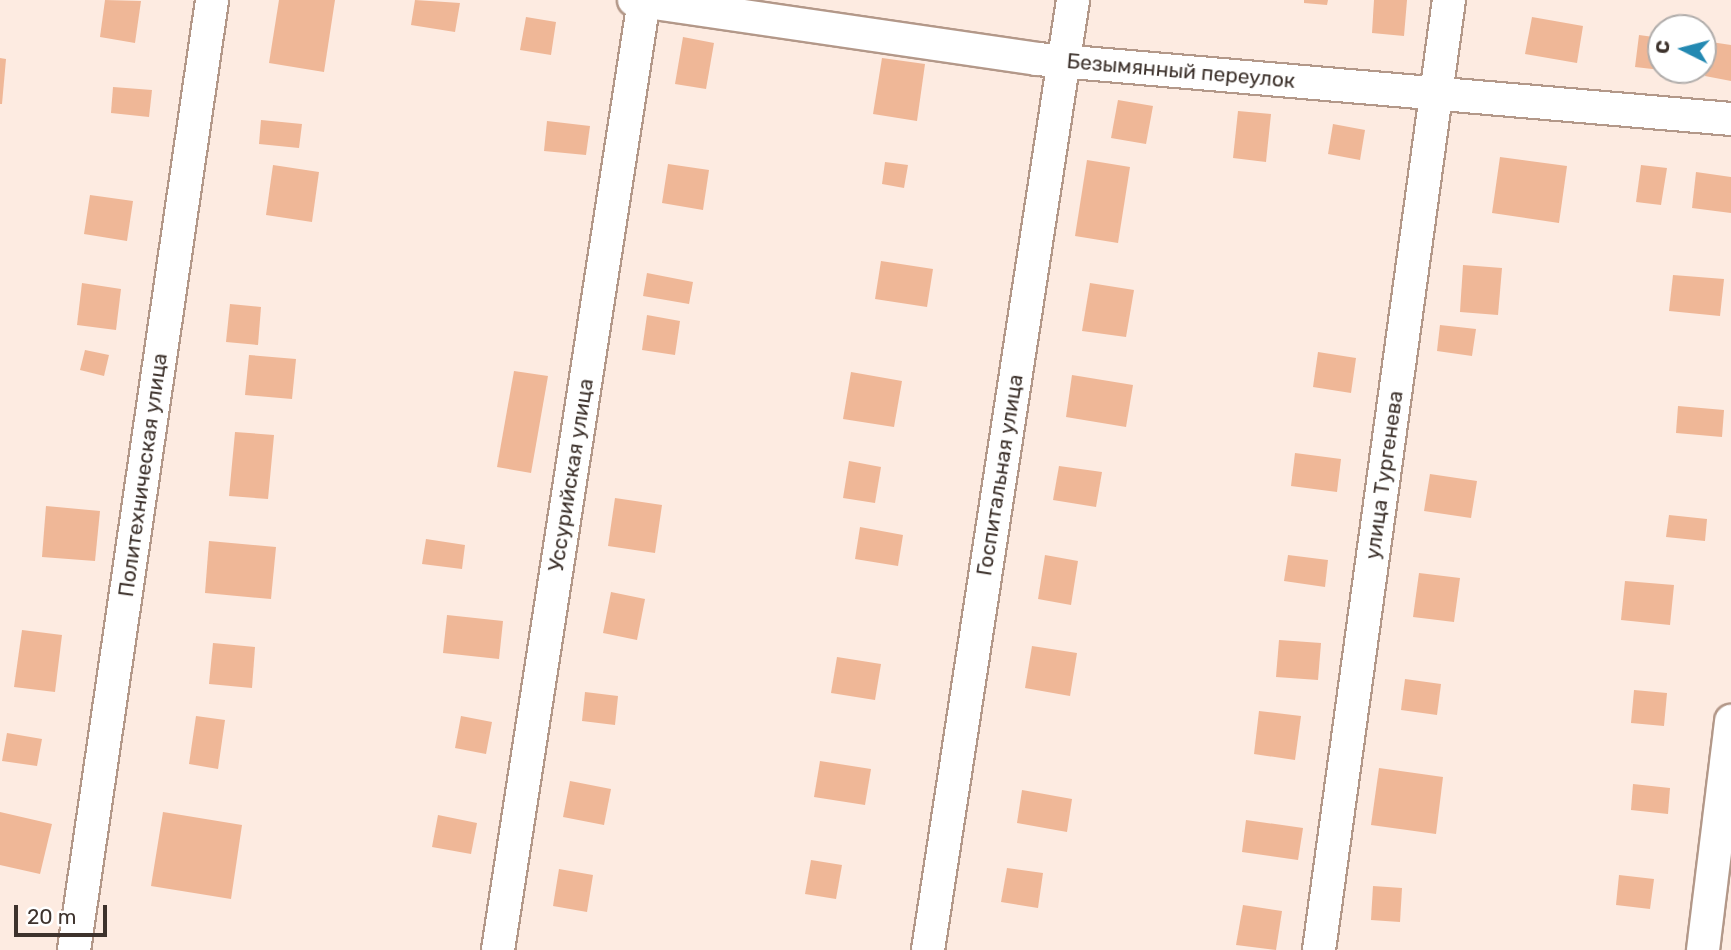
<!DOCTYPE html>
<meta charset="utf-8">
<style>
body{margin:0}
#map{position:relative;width:1731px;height:950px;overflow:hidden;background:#fdebe1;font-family:Rubik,sans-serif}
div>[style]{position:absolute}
.building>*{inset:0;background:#efb797}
.roads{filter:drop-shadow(2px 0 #b39889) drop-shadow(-2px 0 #b39889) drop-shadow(0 2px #b39889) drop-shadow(0 -2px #b39889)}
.minor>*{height:32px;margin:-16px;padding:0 16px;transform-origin:16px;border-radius:16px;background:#fff}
span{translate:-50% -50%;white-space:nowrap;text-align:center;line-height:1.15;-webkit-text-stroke:5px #fff;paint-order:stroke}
.street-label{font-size:21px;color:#3d322c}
.north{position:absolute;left:1647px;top:14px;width:70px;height:70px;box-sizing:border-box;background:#fff;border:2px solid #b1adab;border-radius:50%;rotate:276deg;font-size:19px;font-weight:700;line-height:28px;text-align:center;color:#3d322c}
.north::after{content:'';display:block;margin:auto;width:24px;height:32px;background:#2389b2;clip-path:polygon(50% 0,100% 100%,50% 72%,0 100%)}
.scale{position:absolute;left:14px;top:905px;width:93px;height:32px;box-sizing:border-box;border:4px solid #3d322c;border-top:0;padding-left:9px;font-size:21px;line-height:24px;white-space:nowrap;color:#3d322c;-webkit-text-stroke:5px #fff;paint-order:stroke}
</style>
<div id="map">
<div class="building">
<i style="clip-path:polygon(105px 0,141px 1px,135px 43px,100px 37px)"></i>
<i style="clip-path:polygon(279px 0,335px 0,324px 72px,269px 63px)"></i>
<i style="clip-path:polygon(415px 0,460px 3px,455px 32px,411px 25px)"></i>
<i style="clip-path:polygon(1304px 0,1328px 0,1327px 5px,1304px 3px)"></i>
<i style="clip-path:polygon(1374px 0,1407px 0,1404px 36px,1372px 33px)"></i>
<i style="clip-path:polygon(526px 17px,556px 22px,551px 55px,520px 50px)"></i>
<i style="clip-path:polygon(1532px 17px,1583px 26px,1577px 63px,1525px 54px)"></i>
<i style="clip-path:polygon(1639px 35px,1661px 38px,1661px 70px,1635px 67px)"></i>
<i style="clip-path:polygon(683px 37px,714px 43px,706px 89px,675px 84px)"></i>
<i style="clip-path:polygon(1711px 42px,1731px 45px,1731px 81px,1705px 76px)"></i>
<i style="clip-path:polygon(0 58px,6px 59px,2px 104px,0 104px)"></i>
<i style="clip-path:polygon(882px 58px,925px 64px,917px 121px,873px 114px)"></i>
<i style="clip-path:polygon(113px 87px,152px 90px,149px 117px,111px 113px)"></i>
<i style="clip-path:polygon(1118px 100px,1153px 106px,1146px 144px,1111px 138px)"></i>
<i style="clip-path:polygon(1238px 111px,1271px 114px,1266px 162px,1233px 158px)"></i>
<i style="clip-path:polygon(261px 120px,302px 124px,299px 148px,259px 144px)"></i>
<i style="clip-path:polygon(547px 121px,590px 126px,586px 155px,544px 151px)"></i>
<i style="clip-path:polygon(1333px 124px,1365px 130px,1360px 160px,1328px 154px)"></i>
<i style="clip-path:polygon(1500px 157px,1567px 166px,1559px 223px,1492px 213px)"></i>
<i style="clip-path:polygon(1087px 160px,1130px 167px,1118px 243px,1075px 236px)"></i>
<i style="clip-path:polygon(885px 162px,908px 165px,904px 188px,882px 184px)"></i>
<i style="clip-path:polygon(668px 164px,709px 170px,703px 210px,662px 203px)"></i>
<i style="clip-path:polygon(273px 165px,319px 172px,312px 222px,266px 215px)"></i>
<i style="clip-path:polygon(1641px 165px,1667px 168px,1661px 205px,1636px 202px)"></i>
<i style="clip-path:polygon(1696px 172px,1731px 177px,1731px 213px,1692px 208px)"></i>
<i style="clip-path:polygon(90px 195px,133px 201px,127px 241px,84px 234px)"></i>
<i style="clip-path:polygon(881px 261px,933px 269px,927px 307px,875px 299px)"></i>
<i style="clip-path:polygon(1463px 265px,1502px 268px,1498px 315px,1460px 312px)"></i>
<i style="clip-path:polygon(647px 273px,693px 282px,689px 304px,643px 296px)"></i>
<i style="clip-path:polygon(1673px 275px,1724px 279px,1720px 316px,1669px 311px)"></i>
<i style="clip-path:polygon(82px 283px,121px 289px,116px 330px,77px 325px)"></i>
<i style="clip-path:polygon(1090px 283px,1134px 290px,1126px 337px,1082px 331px)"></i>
<i style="clip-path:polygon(230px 304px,261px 307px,258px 345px,226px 342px)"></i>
<i style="clip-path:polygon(647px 315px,680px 321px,675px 355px,642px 350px)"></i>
<i style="clip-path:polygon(1440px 325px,1476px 329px,1472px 356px,1437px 351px)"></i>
<i style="clip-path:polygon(85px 350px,109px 355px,104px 376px,80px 370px)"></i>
<i style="clip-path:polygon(1318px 352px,1356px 358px,1351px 393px,1313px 387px)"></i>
<i style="clip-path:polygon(249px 355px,296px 359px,292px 399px,245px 395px)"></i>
<i style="clip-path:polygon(514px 371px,548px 376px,531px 473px,497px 467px)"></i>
<i style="clip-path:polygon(851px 372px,902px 381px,894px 427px,843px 419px)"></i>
<i style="clip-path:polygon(1072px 375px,1133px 385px,1126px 427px,1066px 417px)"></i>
<i style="clip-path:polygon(1678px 406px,1724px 410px,1722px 437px,1676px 433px)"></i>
<i style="clip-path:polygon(235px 432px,274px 435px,268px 499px,229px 496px)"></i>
<i style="clip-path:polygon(1295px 453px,1341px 459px,1337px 492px,1291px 486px)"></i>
<i style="clip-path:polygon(849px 461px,881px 467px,875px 503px,843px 498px)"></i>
<i style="clip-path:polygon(1059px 466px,1102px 472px,1096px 507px,1053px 500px)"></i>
<i style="clip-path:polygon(1430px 474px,1477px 481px,1471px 518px,1424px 511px)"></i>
<i style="clip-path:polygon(615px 498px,662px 505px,655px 553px,608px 546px)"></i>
<i style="clip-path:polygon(46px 506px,100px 511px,95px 561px,42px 557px)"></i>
<i style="clip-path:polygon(1669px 515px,1707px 519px,1705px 541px,1666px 537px)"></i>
<i style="clip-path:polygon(860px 527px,903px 535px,898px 566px,855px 559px)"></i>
<i style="clip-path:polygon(426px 539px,465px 545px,462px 569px,422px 564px)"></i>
<i style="clip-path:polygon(209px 541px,276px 547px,271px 599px,205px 593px)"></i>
<i style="clip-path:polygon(1045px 555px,1078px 561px,1071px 605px,1038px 599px)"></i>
<i style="clip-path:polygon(1288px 555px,1328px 560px,1325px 587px,1284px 581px)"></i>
<i style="clip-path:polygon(1419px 573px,1460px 578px,1454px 622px,1413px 617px)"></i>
<i style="clip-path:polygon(1625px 581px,1674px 585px,1670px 625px,1621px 620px)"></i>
<i style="clip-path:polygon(611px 592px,645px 599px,637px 640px,603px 633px)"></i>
<i style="clip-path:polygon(447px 615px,503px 621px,499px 659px,443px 653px)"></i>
<i style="clip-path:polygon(22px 630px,62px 635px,55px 692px,14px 687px)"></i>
<i style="clip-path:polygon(1279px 640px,1321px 643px,1318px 680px,1276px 677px)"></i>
<i style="clip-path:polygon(213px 643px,255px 647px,252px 688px,209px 684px)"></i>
<i style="clip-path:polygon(1032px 646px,1077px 653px,1070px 696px,1025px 688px)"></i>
<i style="clip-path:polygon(837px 657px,881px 664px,875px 700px,831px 693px)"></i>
<i style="clip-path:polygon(1405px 679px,1441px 684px,1437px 715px,1401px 710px)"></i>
<i style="clip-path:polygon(1634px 690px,1667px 693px,1664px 726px,1631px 723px)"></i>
<i style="clip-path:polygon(585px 692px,618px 696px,615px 725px,582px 721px)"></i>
<i style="clip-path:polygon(1259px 711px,1301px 716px,1295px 760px,1254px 754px)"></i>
<i style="clip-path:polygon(196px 716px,225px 720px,218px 769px,189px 764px)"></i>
<i style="clip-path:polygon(461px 716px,492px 722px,486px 754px,455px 748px)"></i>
<i style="clip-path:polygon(7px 733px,42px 739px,37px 766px,2px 761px)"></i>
<i style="clip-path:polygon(820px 761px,871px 769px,865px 805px,814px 797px)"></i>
<i style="clip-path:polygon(1379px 768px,1443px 777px,1436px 834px,1371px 825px)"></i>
<i style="clip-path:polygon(570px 781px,611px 789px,604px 825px,563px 817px)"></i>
<i style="clip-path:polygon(1633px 784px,1670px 788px,1668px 814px,1631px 810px)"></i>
<i style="clip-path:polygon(1022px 790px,1072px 799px,1067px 832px,1017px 823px)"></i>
<i style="clip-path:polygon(0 812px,52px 824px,40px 874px,0 865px)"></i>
<i style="clip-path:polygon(163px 812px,242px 825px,231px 899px,151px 886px)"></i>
<i style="clip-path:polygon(438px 815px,477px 823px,471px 854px,432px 847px)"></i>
<i style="clip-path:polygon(1246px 820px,1303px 828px,1298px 860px,1242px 852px)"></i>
<i style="clip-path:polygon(811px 860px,842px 865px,836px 899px,805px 894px)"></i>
<i style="clip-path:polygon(1007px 868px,1043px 873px,1038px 908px,1001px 902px)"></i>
<i style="clip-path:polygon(559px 869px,593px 875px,587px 912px,553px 906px)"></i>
<i style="clip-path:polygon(1619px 875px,1654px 879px,1650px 909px,1616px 905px)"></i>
<i style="clip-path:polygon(1373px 886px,1402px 888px,1400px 922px,1371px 920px)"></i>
<i style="clip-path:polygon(1243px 905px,1282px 911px,1276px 950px,1236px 945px)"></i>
</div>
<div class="roads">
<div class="minor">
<i style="left:634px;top:0;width:407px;rotate:8.3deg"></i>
<i style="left:1037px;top:59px;width:697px;rotate:4.94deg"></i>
<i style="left:74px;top:950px;width:960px;rotate:-81.73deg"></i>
<i style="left:498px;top:950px;width:961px;rotate:-81.26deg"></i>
<i style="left:928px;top:950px;width:961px;rotate:-81.32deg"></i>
<i style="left:1319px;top:950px;width:959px;rotate:-82.21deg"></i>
<i style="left:1703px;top:950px;width:231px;rotate:-83deg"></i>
</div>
</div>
<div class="street-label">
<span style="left:1181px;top:71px;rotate:5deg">Безымянный переулок</span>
<span style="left:143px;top:475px;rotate:-82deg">Политехническая улица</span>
<span style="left:571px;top:475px;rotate:-81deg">Уссурийская улица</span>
<span style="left:1000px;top:475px;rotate:-81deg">Госпитальная улица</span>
<span style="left:1384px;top:475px;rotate:-82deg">улица Тургенева</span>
</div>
<div class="north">С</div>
<div class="scale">20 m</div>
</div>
